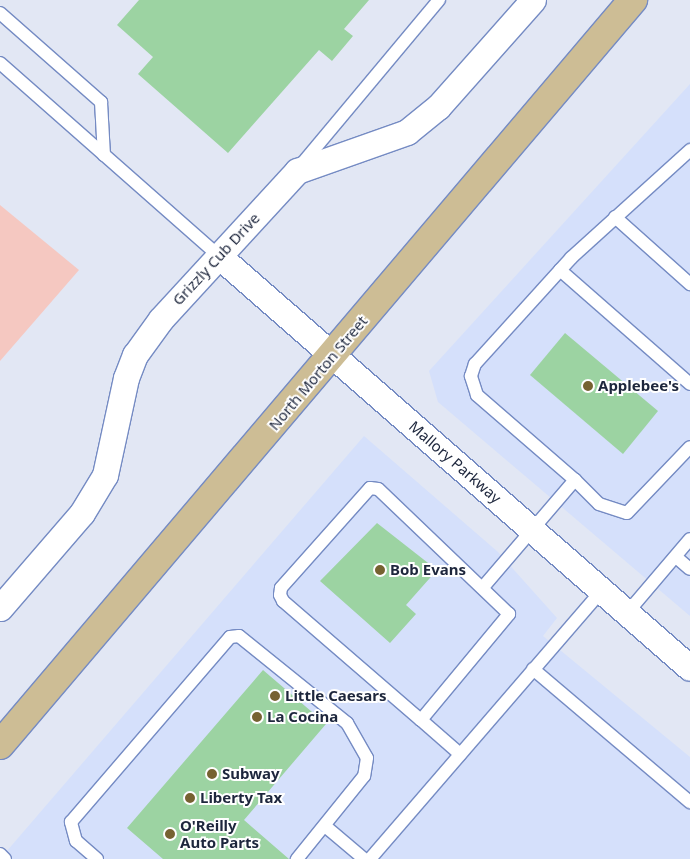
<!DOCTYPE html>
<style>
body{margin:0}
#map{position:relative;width:690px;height:859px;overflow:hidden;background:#e2e7f4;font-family:"Noto Sans",sans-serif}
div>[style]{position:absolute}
.built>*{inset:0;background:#d5e0fb}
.green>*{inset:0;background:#f5c8c1}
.building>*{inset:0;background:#9cd3a2}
.roads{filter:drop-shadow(1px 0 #758bc3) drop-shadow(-1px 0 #758bc3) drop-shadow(0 1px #758bc3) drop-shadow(0 -1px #758bc3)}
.lane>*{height:12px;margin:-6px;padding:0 6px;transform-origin:6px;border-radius:6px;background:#fff}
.street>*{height:25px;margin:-12.5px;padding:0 12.5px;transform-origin:12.5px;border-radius:12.5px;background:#fff}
.primary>*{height:28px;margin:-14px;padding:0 14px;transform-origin:14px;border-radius:14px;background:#cdbd95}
.dots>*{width:14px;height:14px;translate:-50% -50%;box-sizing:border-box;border:2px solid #fff;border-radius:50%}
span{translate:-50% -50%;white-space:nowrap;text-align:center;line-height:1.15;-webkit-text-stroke:4px #fff;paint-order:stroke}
.street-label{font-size:15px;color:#1d263c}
.poi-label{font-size:15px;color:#1d263c;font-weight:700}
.left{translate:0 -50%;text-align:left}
</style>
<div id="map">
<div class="built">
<i style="clip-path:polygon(690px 84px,690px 616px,438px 402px,429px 371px)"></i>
<i style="clip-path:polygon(364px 436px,498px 552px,557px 618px,543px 636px,690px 757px,690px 859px,0 859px)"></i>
</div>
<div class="green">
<i style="clip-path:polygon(0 205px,79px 270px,0 361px)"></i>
</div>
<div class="building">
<i style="clip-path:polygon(139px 0,369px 0,344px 29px,353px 36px,332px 61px,319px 50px,228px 153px,138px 74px,153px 57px,117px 25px)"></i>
<i style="clip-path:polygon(565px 333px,658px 411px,623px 454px,530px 375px)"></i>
<i style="clip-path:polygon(377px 523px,437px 570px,406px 605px,416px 614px,390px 643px,320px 581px)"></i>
<i style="clip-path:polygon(263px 670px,326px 724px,244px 820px,289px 859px,163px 859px,127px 828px)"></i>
</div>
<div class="roads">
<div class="lane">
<i style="left:0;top:13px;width:135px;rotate:41.4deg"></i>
<i style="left:101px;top:102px;width:53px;rotate:86.8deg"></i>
<i style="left:0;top:63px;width:293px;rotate:41.4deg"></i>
<i style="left:301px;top:165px;width:215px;rotate:-50.1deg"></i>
<i style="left:615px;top:217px;width:101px;rotate:41.8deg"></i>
<i style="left:560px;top:270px;width:173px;rotate:41.2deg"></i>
<i style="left:575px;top:480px;width:34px;rotate:45deg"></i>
<i style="left:599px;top:504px;width:29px;rotate:18deg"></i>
<i style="left:627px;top:513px;width:91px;rotate:-46.3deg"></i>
<i style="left:676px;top:557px;width:18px;rotate:41deg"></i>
<i style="left:484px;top:586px;width:140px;rotate:-49.4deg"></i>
<i style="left:575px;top:480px;width:130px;rotate:-139.1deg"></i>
<i style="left:477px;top:395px;width:20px;rotate:-108deg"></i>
<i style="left:471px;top:376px;width:13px;rotate:-72deg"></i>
<i style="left:475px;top:364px;width:143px;rotate:-47.8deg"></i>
<i style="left:571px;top:258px;width:161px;rotate:-42.2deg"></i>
<i style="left:627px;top:613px;width:97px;rotate:-49.6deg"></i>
<i style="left:533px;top:669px;width:206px;rotate:40.3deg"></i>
<i style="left:421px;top:720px;width:138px;rotate:-50.3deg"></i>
<i style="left:509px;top:614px;width:181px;rotate:-136.3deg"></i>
<i style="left:378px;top:489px;width:8px;rotate:-173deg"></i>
<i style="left:370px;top:488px;width:134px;rotate:131.7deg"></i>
<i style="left:281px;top:588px;width:7px;rotate:98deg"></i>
<i style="left:280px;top:595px;width:7px;rotate:63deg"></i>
<i style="left:283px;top:601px;width:182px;rotate:40.8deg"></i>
<i style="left:421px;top:720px;width:52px;rotate:41.1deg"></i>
<i style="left:325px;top:826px;width:51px;rotate:40.2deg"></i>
<i style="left:0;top:854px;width:7px;rotate:45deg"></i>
<i style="left:97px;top:859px;width:28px;rotate:-139deg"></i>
<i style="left:76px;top:841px;width:20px;rotate:-105deg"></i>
<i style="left:71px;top:822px;width:244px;rotate:-49.3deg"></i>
<i style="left:230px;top:637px;width:9px;rotate:-6deg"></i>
<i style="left:239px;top:636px;width:139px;rotate:38.9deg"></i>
<i style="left:347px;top:723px;width:40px;rotate:60.3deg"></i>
<i style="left:367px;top:758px;width:18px;rotate:99deg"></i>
<i style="left:364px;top:776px;width:107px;rotate:128.9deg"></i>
<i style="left:370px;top:859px;width:355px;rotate:-49.2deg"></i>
</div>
<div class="street">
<i style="left:220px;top:257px;width:624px;rotate:41.17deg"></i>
<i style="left:0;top:608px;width:125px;rotate:-49.2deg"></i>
<i style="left:82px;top:513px;width:44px;rotate:-58.8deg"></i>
<i style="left:105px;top:475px;width:99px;rotate:-77.8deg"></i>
<i style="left:126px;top:378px;width:25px;rotate:-69deg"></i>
<i style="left:135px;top:355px;width:44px;rotate:-54.2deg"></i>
<i style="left:161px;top:319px;width:201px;rotate:-47.4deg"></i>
<i style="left:297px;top:171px;width:117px;rotate:-19.5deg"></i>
<i style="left:407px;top:132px;width:40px;rotate:-39deg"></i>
<i style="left:438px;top:107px;width:143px;rotate:-48.4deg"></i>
</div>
<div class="primary">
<i style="left:0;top:745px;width:978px;rotate:-49.65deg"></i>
</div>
</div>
<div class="dots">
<i style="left:588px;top:386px;background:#766231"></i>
<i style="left:380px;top:570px;background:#766231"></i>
<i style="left:275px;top:696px;background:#766231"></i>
<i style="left:257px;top:717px;background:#766231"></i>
<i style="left:212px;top:774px;background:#766231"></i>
<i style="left:190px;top:798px;background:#766231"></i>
<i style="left:170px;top:834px;background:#766231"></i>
</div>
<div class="street-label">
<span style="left:216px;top:259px;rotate:-47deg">Grizzly Cub Drive</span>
<span style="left:318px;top:373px;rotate:-50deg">North Morton Street</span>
<span style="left:455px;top:462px;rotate:41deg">Mallory Parkway</span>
</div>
<div class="poi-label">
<span class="left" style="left:598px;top:386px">Applebee's</span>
<span class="left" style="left:390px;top:570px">Bob Evans</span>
<span class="left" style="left:285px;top:696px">Little Caesars</span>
<span class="left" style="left:267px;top:717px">La Cocina</span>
<span class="left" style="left:222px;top:774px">Subway</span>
<span class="left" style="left:200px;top:798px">Liberty Tax</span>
<span class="left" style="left:180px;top:834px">O'Reilly<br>Auto Parts</span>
</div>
</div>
